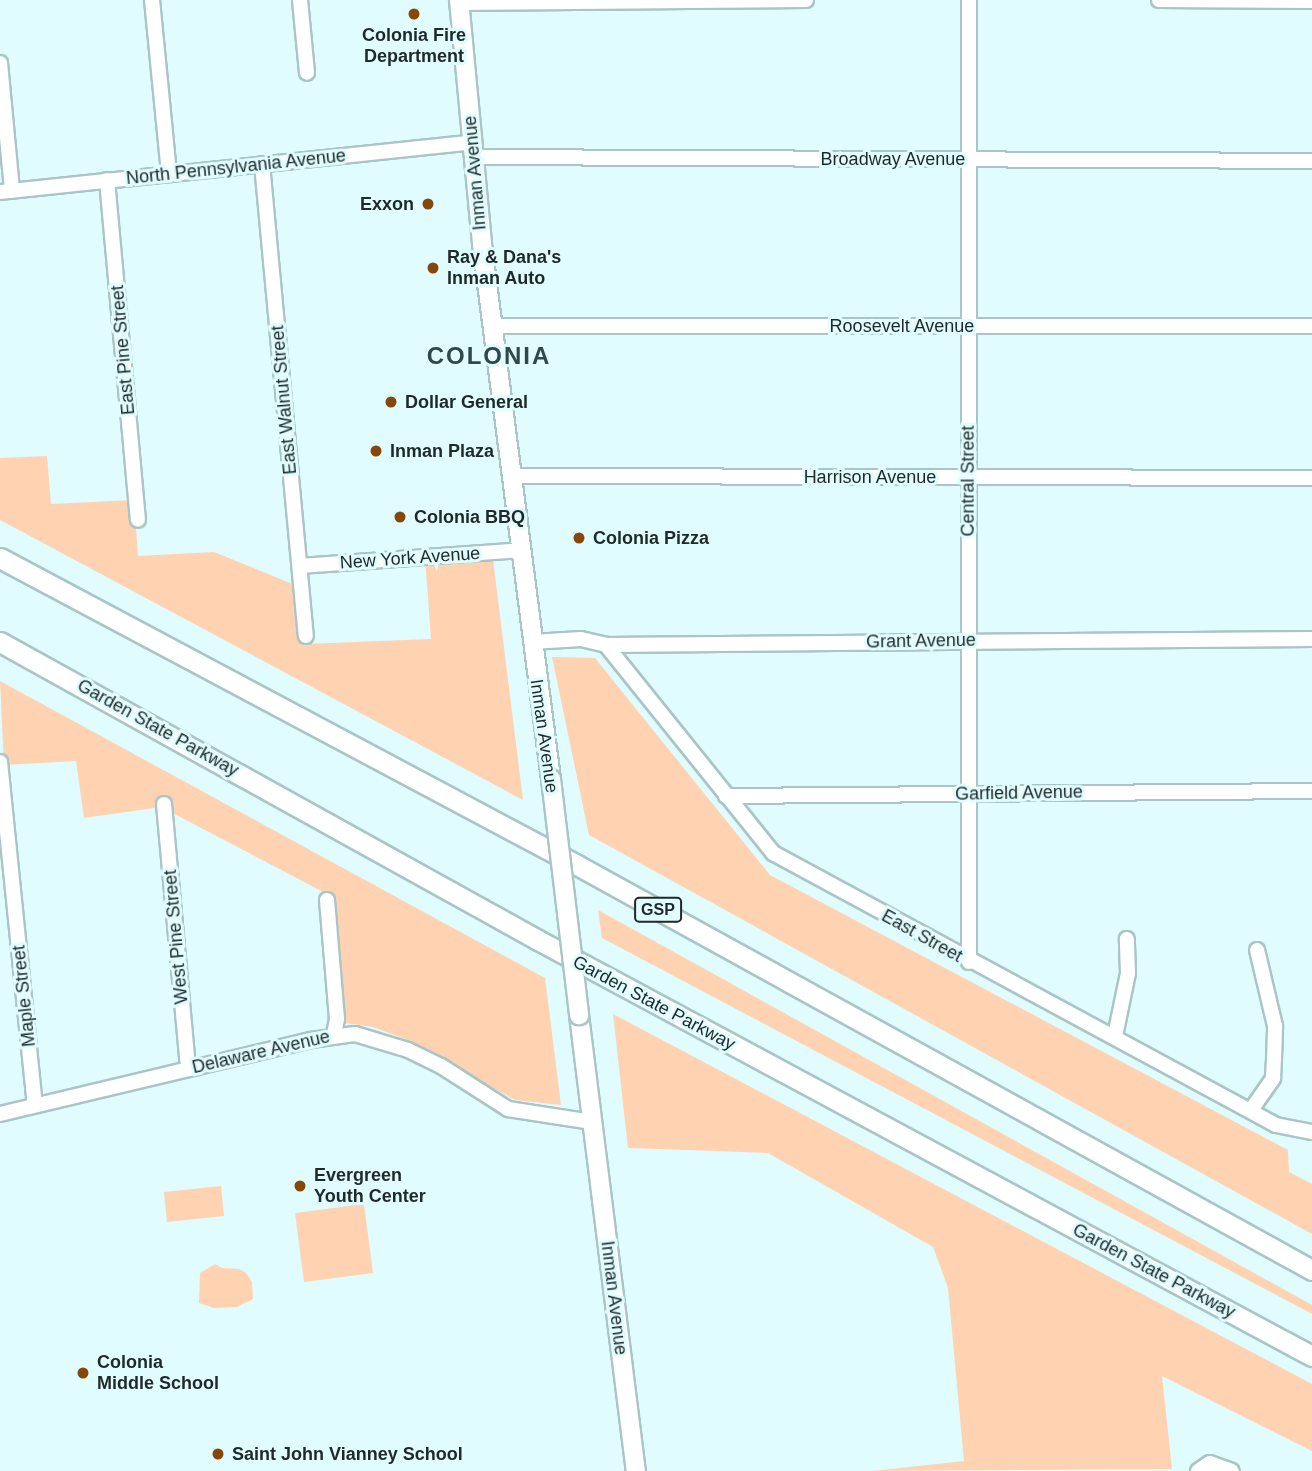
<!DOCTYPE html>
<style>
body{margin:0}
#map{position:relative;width:1312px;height:1471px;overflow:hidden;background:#e0fcfe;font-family:Arial,sans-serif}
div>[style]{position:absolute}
.green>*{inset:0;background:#ffd2b2}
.roads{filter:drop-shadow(2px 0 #aac5c6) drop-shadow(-2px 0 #aac5c6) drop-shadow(0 2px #aac5c6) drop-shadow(0 -2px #aac5c6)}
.minor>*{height:14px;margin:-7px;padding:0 7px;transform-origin:7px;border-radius:7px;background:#fff}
.major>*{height:18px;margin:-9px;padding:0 9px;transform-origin:9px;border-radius:9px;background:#fff}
.highway>*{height:19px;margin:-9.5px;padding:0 9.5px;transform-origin:9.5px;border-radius:9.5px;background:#fff}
.bridges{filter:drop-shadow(2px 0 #aac5c6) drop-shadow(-2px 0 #aac5c6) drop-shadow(0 2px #aac5c6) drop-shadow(0 -2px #aac5c6)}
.major-bridge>*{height:18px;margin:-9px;padding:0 9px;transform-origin:9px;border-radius:9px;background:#fff}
.dots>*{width:19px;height:19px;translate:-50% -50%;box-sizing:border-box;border:4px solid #e0fcfe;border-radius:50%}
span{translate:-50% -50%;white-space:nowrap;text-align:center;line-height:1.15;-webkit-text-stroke:6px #e0fcfe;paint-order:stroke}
.shield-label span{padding:2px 5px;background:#e0fcfe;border:2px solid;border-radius:5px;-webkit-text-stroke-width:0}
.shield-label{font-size:16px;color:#1f292a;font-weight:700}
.poi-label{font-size:18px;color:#1f292a;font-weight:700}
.right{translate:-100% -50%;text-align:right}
.left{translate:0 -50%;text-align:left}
.street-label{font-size:18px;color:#1f292a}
.district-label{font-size:24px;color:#304849;font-weight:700;letter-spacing:2px}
</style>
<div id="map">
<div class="green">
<i style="clip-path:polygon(47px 456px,51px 504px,134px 500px,138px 556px,214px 552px,300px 587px,306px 644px,431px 639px,425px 557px,492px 551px,523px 800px,0 520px,0 458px)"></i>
<i style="clip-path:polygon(552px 657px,595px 658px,770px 875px,1288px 1150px,1289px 1172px,1312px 1184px,1312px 1234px,589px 835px)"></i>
<i style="clip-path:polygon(0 681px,545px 978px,561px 1105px,515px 1100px,405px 1039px,373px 1027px,338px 1022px,329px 895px,161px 807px,84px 818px,76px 761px,4px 765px)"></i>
<i style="clip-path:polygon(598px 910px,1312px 1305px,1312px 1314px,602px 938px)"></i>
<i style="clip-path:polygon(613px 1014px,1312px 1384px,1312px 1451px,1162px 1376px,1172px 1469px,873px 1471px,964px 1461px,948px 1288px,933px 1247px,768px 1153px,628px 1148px)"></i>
<i style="clip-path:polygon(221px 1186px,224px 1216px,167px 1222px,164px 1192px)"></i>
<i style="clip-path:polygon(364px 1204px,373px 1273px,304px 1282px,295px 1213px)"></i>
<i style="clip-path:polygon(215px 1264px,222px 1268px,239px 1269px,246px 1273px,252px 1282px,253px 1299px,237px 1307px,214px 1308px,199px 1303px,200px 1273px)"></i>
</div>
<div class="roads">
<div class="minor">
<i style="left:152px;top:0;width:175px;rotate:84.4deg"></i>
<i style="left:300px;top:0;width:73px;rotate:84.5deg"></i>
<i style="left:969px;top:0;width:962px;rotate:90deg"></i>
<i style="left:1159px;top:0;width:153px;rotate:0.4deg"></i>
<i style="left:460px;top:3px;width:346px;rotate:-0.5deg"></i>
<i style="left:0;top:63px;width:128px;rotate:84.6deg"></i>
<i style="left:474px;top:157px;width:838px;rotate:0.27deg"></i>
<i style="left:262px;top:164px;width:474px;rotate:84.7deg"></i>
<i style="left:107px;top:180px;width:341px;rotate:84.8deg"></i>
<i style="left:0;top:192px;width:475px;rotate:-6deg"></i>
<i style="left:492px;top:326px;width:820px"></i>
<i style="left:512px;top:476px;width:800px;rotate:0.14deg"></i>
<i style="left:300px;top:566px;width:222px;rotate:-4.1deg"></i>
<i style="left:532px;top:642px;width:49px;rotate:-3.5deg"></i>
<i style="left:581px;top:639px;width:26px;rotate:13deg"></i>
<i style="left:606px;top:645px;width:706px;rotate:-0.49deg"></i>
<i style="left:606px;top:645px;width:267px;rotate:51.2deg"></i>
<i style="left:773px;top:853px;width:572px;rotate:28.4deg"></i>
<i style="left:1276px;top:1125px;width:37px;rotate:11deg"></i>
<i style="left:0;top:762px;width:345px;rotate:84.2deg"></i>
<i style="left:726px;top:796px;width:586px;rotate:-0.49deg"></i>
<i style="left:164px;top:804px;width:266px;rotate:84.8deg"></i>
<i style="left:327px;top:900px;width:119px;rotate:85.2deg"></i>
<i style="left:337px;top:1019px;width:16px;rotate:101deg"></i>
<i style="left:1115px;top:1036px;width:64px;rotate:-78.3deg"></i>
<i style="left:1128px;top:973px;width:34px;rotate:-92deg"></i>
<i style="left:1251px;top:1110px;width:39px;rotate:-55deg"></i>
<i style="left:1273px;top:1078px;width:19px;rotate:-87deg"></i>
<i style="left:1274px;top:1059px;width:33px;rotate:-88deg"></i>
<i style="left:1275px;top:1026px;width:78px;rotate:-103.3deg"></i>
<i style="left:0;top:1114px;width:320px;rotate:-13.4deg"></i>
<i style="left:311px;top:1040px;width:44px;rotate:-7.8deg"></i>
<i style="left:355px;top:1034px;width:55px;rotate:16.8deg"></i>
<i style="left:408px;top:1050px;width:37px;rotate:26deg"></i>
<i style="left:441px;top:1066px;width:80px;rotate:32.7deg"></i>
<i style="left:508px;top:1109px;width:85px;rotate:8.8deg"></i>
<i style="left:1198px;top:1471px;width:14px;rotate:-34deg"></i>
<i style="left:1210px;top:1463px;width:23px;rotate:20deg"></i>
</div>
<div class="major">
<i style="left:459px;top:0;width:253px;rotate:84.6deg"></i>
<i style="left:483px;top:252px;width:531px;rotate:82.65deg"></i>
<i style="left:579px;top:1015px;width:460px;rotate:82.9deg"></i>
</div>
<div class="highway">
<i style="left:0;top:558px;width:654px;rotate:28.02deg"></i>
<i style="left:577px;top:865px;width:839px;rotate:28.86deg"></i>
<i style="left:0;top:642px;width:615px;rotate:28.98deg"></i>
<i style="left:538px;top:940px;width:879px;rotate:28.26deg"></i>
</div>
</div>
<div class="bridges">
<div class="major-bridge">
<i style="left:551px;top:779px;width:238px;rotate:83.2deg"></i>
</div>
</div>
<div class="dots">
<i style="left:414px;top:14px;background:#864809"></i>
<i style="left:428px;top:204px;background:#864809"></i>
<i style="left:433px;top:268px;background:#864809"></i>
<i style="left:391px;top:402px;background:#864809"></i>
<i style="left:376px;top:451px;background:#864809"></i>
<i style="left:400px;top:517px;background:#864809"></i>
<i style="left:579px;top:538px;background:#864809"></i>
<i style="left:300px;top:1186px;background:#864809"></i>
<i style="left:83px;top:1373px;background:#864809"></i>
<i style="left:218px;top:1454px;background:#864809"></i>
</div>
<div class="shield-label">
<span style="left:658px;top:910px">GSP</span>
</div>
<div class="poi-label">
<span style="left:414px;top:46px">Colonia Fire<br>Department</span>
<span class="right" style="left:414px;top:204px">Exxon</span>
<span class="left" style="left:447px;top:268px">Ray &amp; Dana's<br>Inman Auto</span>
<span class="left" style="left:405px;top:402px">Dollar General</span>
<span class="left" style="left:390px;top:451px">Inman Plaza</span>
<span class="left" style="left:414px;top:517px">Colonia BBQ</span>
<span class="left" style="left:593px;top:538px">Colonia Pizza</span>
<span class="left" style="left:314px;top:1186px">Evergreen<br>Youth Center</span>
<span class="left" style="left:97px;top:1373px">Colonia<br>Middle School</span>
<span class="left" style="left:232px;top:1454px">Saint John Vianney School</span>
</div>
<div class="street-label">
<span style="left:893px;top:159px">Broadway Avenue</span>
<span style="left:236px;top:167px;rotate:-6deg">North Pennsylvania Avenue</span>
<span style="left:475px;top:173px;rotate:-95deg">Inman Avenue</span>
<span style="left:902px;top:326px">Roosevelt Avenue</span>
<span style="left:123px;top:350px;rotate:-95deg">East Pine Street</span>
<span style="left:284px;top:400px;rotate:-95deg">East Walnut Street</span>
<span style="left:870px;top:477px">Harrison Avenue</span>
<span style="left:968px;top:481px;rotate:-90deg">Central Street</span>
<span style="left:410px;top:558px;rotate:-4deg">New York Avenue</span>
<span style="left:921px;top:641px;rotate:-1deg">Grant Avenue</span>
<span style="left:158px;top:728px;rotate:29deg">Garden State Parkway</span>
<span style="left:544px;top:736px;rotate:82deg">Inman Avenue</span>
<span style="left:1019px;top:793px;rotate:-1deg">Garfield Avenue</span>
<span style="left:922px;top:936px;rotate:29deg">East Street</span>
<span style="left:176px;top:937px;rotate:-95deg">West Pine Street</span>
<span style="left:24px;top:996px;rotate:-96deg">Maple Street</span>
<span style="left:654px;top:1003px;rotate:28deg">Garden State Parkway</span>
<span style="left:261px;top:1052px;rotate:-13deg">Delaware Avenue</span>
<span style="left:1154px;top:1271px;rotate:28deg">Garden State Parkway</span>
<span style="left:614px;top:1298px;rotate:83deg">Inman Avenue</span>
</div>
<div class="district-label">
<span style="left:489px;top:356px">COLONIA</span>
</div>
</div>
